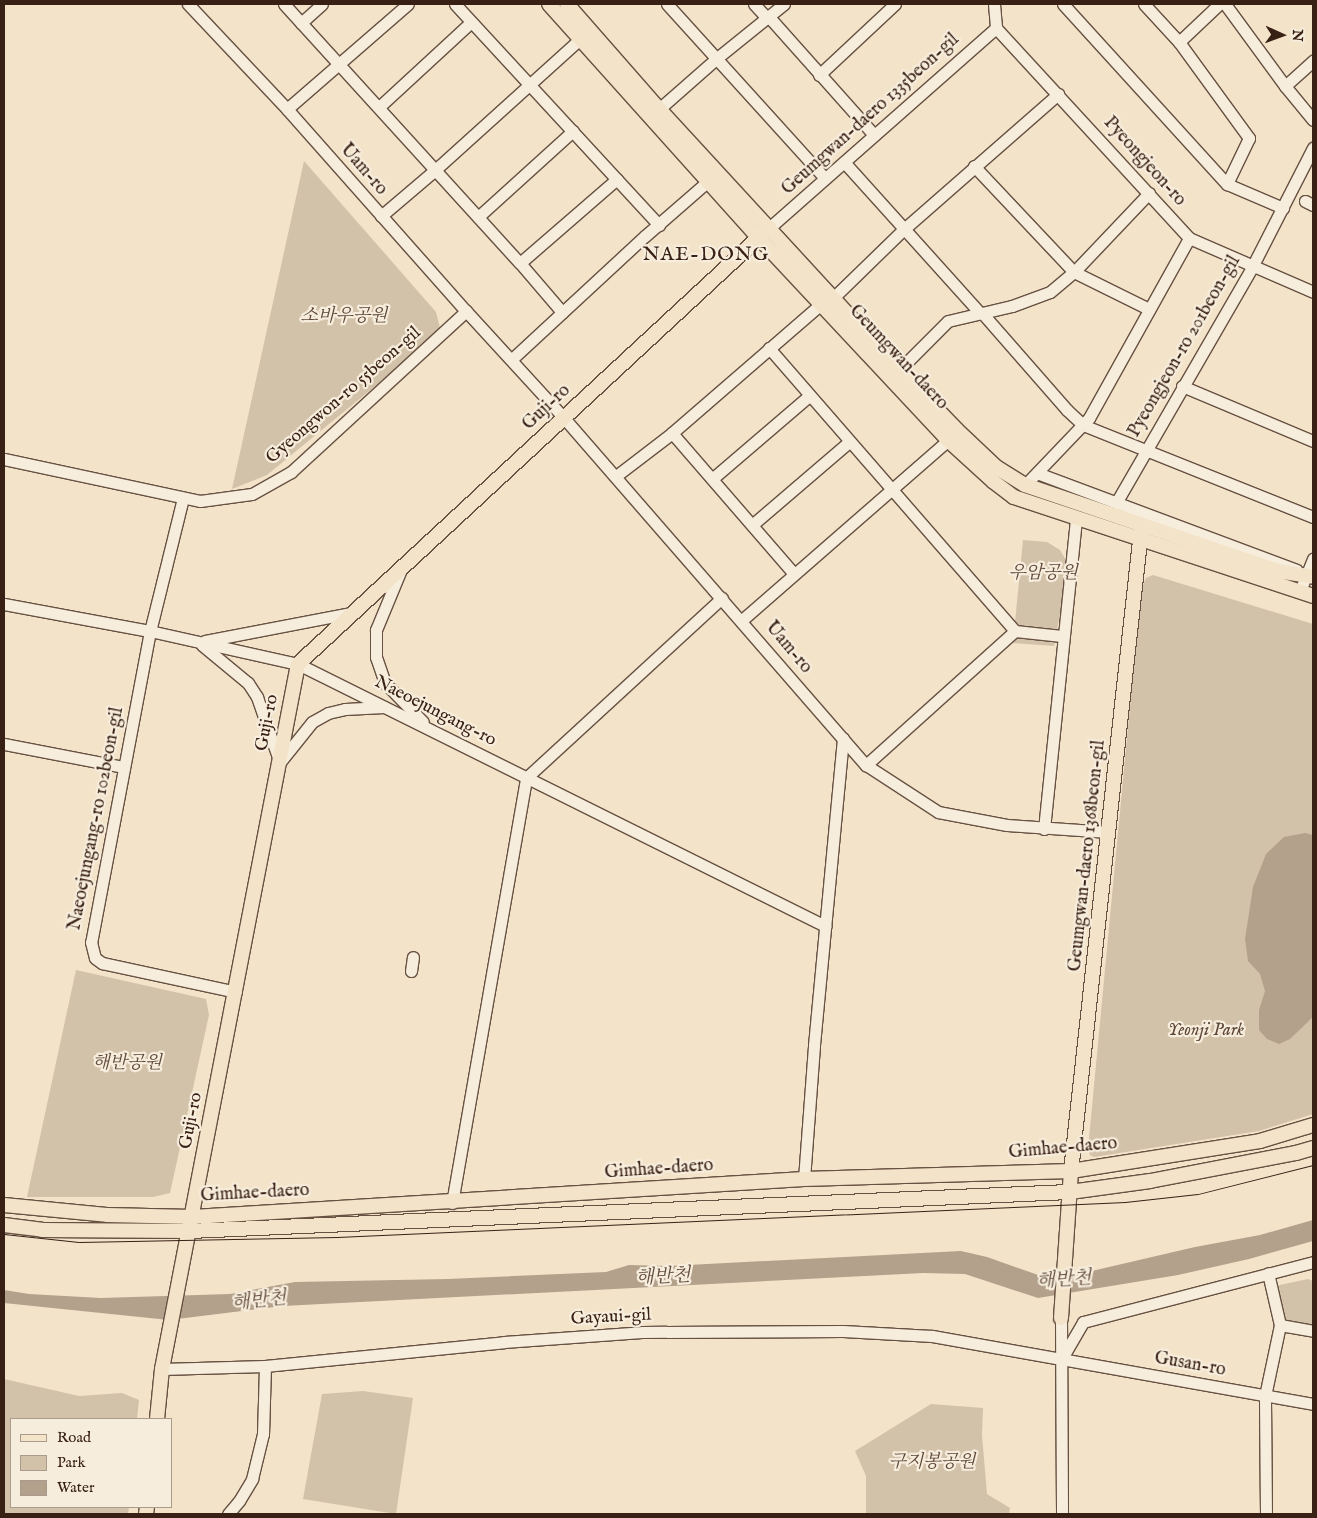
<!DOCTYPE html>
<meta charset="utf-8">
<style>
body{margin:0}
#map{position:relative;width:1317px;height:1518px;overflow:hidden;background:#f3e3c9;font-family:"IM FELL English","Noto Serif KR",serif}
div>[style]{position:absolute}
.green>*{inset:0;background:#d3c2aa}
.water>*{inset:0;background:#b3a18c}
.roads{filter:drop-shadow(1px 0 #675142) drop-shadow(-1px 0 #675142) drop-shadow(0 1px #675142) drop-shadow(0 -1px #675142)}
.minor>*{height:11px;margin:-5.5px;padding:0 5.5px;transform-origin:5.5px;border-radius:5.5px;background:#f7eddc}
.major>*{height:14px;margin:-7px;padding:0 7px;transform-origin:7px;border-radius:7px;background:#f3e3c9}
.tram>*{height:1px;margin:-0.5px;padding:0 0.5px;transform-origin:0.5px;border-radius:0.5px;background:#382015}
span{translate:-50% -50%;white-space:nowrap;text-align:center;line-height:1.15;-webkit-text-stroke:4.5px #f7eddc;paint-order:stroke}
.street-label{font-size:18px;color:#382015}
.park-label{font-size:18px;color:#5f483a;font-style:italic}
.water-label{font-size:19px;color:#634d3f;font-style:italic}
.quarter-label{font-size:20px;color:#382015;letter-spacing:1px}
.frame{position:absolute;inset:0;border:5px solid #382015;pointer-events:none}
.legend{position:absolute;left:10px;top:1418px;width:162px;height:90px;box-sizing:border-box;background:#f7eddc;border:1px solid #ab9b8c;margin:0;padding:6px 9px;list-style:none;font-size:15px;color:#382015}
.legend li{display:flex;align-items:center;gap:10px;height:25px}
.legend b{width:25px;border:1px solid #ab9b8c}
.north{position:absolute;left:1257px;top:10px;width:50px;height:50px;-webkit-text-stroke:4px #f7eddc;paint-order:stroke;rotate:92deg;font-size:14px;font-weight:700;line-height:20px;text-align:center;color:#382015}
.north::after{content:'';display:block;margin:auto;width:18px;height:22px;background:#382015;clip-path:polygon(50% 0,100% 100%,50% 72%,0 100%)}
</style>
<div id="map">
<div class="green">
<i style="clip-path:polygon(304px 161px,436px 312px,441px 332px,267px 475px,232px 489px)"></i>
<i style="clip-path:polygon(1023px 540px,1047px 542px,1060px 550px,1069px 565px,1054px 646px,1013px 643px)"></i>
<i style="clip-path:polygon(1153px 575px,1313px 624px,1313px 1114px,1259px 1131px,1094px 1157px,1090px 1155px,1088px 1149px,1141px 590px,1146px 578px)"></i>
<i style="clip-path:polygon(76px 970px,206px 999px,209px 1015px,170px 1193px,153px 1197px,27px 1197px)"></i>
<i style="clip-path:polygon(1308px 1279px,1313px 1281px,1313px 1330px,1285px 1320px,1275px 1286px)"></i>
<i style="clip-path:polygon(4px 1379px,79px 1396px,122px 1393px,139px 1400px,137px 1419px,11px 1419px,11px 1507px,129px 1507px,128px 1514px,4px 1514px)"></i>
<i style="clip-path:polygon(363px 1391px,413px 1398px,396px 1514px,303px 1499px,322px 1394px)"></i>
<i style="clip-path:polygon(931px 1404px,983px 1408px,982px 1435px,987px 1494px,1010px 1508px,1009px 1514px,866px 1514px,866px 1476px,855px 1451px)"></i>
</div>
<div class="water">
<i style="clip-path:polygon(1305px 833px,1313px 835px,1313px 1017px,1290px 1039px,1279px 1044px,1267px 1039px,1259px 1030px,1259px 1010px,1265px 991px,1260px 974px,1248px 961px,1245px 939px,1253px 887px,1266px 854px,1284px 837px)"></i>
<i style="clip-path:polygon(1313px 1220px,1313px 1241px,1249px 1259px,1178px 1275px,1038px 1298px,965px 1274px,923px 1273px,283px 1306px,169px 1320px,4px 1303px,4px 1290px,29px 1294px,101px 1298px,230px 1294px,295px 1282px,448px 1279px,606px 1272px,629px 1265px,669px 1266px,961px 1251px,987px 1257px,1041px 1276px,1079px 1274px,1195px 1247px,1260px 1235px)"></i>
</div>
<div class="roads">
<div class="minor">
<i style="left:188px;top:4px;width:144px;rotate:46.7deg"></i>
<i style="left:287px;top:109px;width:270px;rotate:48.5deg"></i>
<i style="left:466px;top:311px;width:145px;rotate:47.5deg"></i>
<i style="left:564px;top:418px;width:460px;rotate:49deg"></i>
<i style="left:866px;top:765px;width:86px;rotate:33.1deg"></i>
<i style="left:938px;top:812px;width:70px;rotate:10.7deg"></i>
<i style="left:1007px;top:825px;width:102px;rotate:3.9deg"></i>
<i style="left:284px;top:4px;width:350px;rotate:47.7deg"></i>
<i style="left:520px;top:263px;width:65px;rotate:49.4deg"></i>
<i style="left:455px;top:4px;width:301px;rotate:47.3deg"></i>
<i style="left:667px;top:4px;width:235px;rotate:47.8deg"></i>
<i style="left:754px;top:4px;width:18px;rotate:47deg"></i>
<i style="left:994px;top:4px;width:24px;rotate:85deg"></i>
<i style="left:996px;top:28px;width:285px;rotate:47.4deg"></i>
<i style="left:1189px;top:238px;width:135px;rotate:23.5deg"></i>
<i style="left:1063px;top:4px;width:244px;rotate:47.7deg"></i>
<i style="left:1227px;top:184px;width:61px;rotate:23.2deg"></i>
<i style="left:1144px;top:4px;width:52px;rotate:47.4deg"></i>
<i style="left:1179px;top:42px;width:119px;rotate:53.9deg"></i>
<i style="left:1249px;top:138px;width:51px;rotate:115.6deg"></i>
<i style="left:1225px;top:4px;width:102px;rotate:53.8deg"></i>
<i style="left:1285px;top:86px;width:44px;rotate:50.5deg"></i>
<i style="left:769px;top:17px;width:158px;rotate:48.3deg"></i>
<i style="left:301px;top:23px;width:28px;rotate:-42deg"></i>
<i style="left:1179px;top:42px;width:55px;rotate:-43.5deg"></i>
<i style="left:819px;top:75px;width:104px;rotate:-43.1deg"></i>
<i style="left:1285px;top:86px;width:38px;rotate:-42deg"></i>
<i style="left:379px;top:107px;width:125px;rotate:-42.7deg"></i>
<i style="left:287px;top:109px;width:160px;rotate:-41deg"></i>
<i style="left:659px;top:109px;width:77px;rotate:-41.3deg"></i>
<i style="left:717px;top:58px;width:86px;rotate:-38.9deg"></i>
<i style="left:844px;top:162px;width:202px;rotate:48deg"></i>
<i style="left:974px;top:166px;width:146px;rotate:46.7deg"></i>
<i style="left:1074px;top:272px;width:84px;rotate:26.3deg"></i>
<i style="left:1305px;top:201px;width:9px;rotate:27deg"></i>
<i style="left:381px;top:216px;width:71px;rotate:-40.4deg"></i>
<i style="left:435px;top:170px;width:195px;rotate:-42.1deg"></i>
<i style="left:478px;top:217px;width:128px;rotate:-42.2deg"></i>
<i style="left:769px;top:228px;width:303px;rotate:-41.4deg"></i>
<i style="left:520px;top:263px;width:128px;rotate:-40.9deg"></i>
<i style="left:834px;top:297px;width:98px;rotate:-44.2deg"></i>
<i style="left:904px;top:229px;width:205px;rotate:-41.2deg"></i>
<i style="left:983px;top:314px;width:128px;rotate:48.8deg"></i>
<i style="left:1067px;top:410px;width:22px;rotate:43deg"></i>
<i style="left:1083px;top:425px;width:248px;rotate:21.8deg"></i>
<i style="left:769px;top:348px;width:375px;rotate:49deg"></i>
<i style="left:1015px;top:631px;width:47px;rotate:6.1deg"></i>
<i style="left:512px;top:359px;width:181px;rotate:-42.8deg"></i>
<i style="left:645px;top:236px;width:84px;rotate:-41.1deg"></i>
<i style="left:899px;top:370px;width:69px;rotate:-45deg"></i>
<i style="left:948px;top:321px;width:66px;rotate:-13.2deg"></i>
<i style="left:1012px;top:306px;width:40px;rotate:-20.2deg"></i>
<i style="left:1050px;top:292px;width:31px;rotate:-40deg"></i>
<i style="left:1074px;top:272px;width:109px;rotate:-46.5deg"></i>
<i style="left:1182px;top:386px;width:142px;rotate:22.8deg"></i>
<i style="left:672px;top:433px;width:186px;rotate:49.1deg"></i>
<i style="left:4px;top:459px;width:200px;rotate:12.1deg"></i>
<i style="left:200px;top:501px;width:52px;rotate:-7.7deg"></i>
<i style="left:252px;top:494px;width:45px;rotate:-29.4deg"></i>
<i style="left:291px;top:472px;width:238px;rotate:-42.6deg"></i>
<i style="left:1037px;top:473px;width:277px;rotate:20.5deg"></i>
<i style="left:616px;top:476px;width:71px;rotate:-37.5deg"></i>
<i style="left:672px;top:433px;width:197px;rotate:-40.9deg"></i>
<i style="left:712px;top:479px;width:128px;rotate:-40.6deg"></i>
<i style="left:1025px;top:485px;width:93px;rotate:-46.3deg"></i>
<i style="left:1089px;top:418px;width:206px;rotate:-60.9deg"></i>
<i style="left:183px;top:498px;width:137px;rotate:103.9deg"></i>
<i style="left:150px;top:631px;width:317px;rotate:100.7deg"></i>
<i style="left:91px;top:942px;width:16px;rotate:76deg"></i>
<i style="left:95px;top:958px;width:9px;rotate:36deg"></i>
<i style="left:102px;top:963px;width:137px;rotate:12.2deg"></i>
<i style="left:1116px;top:503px;width:272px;rotate:-60deg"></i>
<i style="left:1252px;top:267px;width:134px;rotate:-62.9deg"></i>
<i style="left:752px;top:525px;width:128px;rotate:-40.6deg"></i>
<i style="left:400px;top:572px;width:63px;rotate:112.5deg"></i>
<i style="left:376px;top:630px;width:27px;rotate:90deg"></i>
<i style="left:376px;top:657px;width:28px;rotate:71deg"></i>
<i style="left:385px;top:683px;width:54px;rotate:45.7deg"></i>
<i style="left:1300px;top:591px;width:35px;rotate:-68deg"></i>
<i style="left:4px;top:604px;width:148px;rotate:10.5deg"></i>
<i style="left:150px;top:631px;width:152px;rotate:12.6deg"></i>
<i style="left:298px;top:664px;width:589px;rotate:26.43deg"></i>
<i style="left:742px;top:620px;width:274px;rotate:-41.1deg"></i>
<i style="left:205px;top:641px;width:153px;rotate:-10.9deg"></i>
<i style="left:202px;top:645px;width:60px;rotate:39.6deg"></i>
<i style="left:248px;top:683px;width:17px;rotate:57deg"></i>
<i style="left:257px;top:697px;width:67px;rotate:70.8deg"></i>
<i style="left:4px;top:744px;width:122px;rotate:10.9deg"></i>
<i style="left:280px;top:762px;width:51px;rotate:-51.3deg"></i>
<i style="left:312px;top:722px;width:18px;rotate:-29deg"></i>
<i style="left:328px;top:713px;width:17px;rotate:-13deg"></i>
<i style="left:345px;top:709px;width:39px;rotate:-3deg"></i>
<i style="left:866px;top:765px;width:200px;rotate:-42deg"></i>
<i style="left:1044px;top:829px;width:314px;rotate:-84.1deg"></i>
<i style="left:411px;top:971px;width:14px;rotate:-82deg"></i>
<i style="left:804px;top:1179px;width:134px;rotate:-85.7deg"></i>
<i style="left:814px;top:1045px;width:308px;rotate:-84.6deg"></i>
<i style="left:452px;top:1203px;width:431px;rotate:-80.1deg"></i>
<i style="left:526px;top:778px;width:266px;rotate:-42.6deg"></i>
<i style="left:1061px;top:1318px;width:196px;rotate:89.7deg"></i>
<i style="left:1280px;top:1325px;width:34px;rotate:10deg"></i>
<i style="left:1061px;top:1360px;width:44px;rotate:-59.9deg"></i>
<i style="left:1083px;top:1322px;width:238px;rotate:-14.6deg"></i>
<i style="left:162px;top:1369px;width:103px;rotate:-1.7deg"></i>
<i style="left:265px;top:1366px;width:240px;rotate:-5.7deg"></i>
<i style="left:504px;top:1342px;width:138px;rotate:-4.1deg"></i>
<i style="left:642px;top:1332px;width:201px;rotate:-0.3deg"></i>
<i style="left:843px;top:1331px;width:89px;rotate:3.2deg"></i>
<i style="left:932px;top:1336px;width:387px;rotate:10.1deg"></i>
<i style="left:228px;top:1514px;width:17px;rotate:-50deg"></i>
<i style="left:239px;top:1501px;width:26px;rotate:-59deg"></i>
<i style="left:252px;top:1479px;width:46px;rotate:-76.3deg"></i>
<i style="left:263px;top:1434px;width:68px;rotate:-88.3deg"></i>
<i style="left:1266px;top:1514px;width:118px;rotate:-90.5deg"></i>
<i style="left:1265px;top:1396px;width:73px;rotate:-78.1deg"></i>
<i style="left:1280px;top:1325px;width:53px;rotate:-103deg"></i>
</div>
<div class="major">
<i style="left:549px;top:4px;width:314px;rotate:48.1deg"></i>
<i style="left:759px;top:238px;width:277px;rotate:46.9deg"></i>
<i style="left:948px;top:440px;width:62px;rotate:42.4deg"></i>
<i style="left:994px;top:482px;width:25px;rotate:37deg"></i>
<i style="left:1014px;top:497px;width:315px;rotate:18.3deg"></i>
<i style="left:567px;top:4px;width:140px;rotate:48.8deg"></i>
<i style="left:659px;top:109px;width:355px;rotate:47.4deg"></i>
<i style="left:899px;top:370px;width:83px;rotate:46deg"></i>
<i style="left:957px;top:430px;width:54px;rotate:43.5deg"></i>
<i style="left:996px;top:467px;width:34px;rotate:32deg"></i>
<i style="left:1025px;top:485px;width:266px;rotate:18.8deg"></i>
<i style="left:1277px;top:571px;width:36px;rotate:9deg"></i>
<i style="left:4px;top:1205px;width:103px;rotate:5.5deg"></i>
<i style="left:107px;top:1215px;width:86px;rotate:1.3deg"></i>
<i style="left:193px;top:1217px;width:612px;rotate:-3.56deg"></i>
<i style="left:804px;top:1179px;width:267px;rotate:-1.7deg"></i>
<i style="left:1071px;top:1171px;width:191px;rotate:-9deg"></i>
<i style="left:1260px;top:1141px;width:55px;rotate:-16.8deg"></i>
<i style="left:4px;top:1225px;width:38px;rotate:7deg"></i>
<i style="left:42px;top:1230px;width:148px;rotate:0.4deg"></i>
<i style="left:190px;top:1231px;width:881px;rotate:-2.54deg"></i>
<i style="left:1070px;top:1192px;width:81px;rotate:-7.8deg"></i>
<i style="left:1150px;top:1181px;width:149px;rotate:-10.9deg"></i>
<i style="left:1296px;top:1153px;width:18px;rotate:-16deg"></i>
<i style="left:1061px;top:1318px;width:147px;rotate:-86.1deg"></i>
<i style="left:1071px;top:1171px;width:643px;rotate:-83.75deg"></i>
<i style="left:157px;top:1419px;width:50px;rotate:-84.3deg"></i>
<i style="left:162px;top:1369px;width:718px;rotate:-79.08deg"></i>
<i style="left:298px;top:664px;width:642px;rotate:-42.79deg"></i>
<i style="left:146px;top:1514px;width:7px;rotate:-82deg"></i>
</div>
</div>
<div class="tram">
<i style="left:4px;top:1234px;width:75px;rotate:6.1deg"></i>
<i style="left:79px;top:1242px;width:258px;rotate:-1.1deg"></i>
<i style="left:337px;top:1237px;width:789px;rotate:-2.54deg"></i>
<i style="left:1125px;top:1202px;width:73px;rotate:-6.3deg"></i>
<i style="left:1198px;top:1194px;width:119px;rotate:-14.2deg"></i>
</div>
<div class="street-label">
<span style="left:871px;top:115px;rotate:-42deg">Geumgwan-daero 1335beon-gil</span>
<span style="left:1144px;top:162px;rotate:48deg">Pyeongjeon-ro</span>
<span style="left:363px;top:170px;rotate:49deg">Uam-ro</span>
<span style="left:1185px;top:347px;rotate:-60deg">Pyeongjeon-ro 201beon-gil</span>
<span style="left:898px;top:358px;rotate:47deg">Geumgwan-daero</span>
<span style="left:344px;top:396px;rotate:-41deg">Gyeongwon-ro 55beon-gil</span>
<span style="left:547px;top:408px;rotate:-43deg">Guji-ro</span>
<span style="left:788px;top:648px;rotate:50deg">Uam-ro</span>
<span style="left:435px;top:712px;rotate:27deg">Naeoejungang-ro</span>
<span style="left:268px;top:723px;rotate:-79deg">Guji-ro</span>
<span style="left:97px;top:819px;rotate:-79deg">Naeoejungang-ro 102beon-gil</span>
<span style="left:1088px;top:856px;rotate:-84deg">Geumgwan-daero 1368beon-gil</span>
<span style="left:192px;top:1121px;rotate:-79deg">Guji-ro</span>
<span style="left:1063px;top:1149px;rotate:-5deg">Gimhae-daero</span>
<span style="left:659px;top:1170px;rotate:-4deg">Gimhae-daero</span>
<span style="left:255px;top:1194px;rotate:-3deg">Gimhae-daero</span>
<span style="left:611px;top:1318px;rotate:-3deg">Gayaui-gil</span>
<span style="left:1190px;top:1365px;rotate:10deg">Gusan-ro</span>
</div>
<div class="park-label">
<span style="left:344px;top:317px">소바우공원</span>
<span style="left:1043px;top:574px">우암공원</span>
<span style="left:1206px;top:1031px">Yeonji Park</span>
<span style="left:127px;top:1064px">해반공원</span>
<span style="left:932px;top:1463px">구지봉공원</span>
</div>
<div class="water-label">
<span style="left:663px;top:1278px;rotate:-3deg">해반천</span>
<span style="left:1064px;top:1281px;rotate:-4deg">해반천</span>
<span style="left:259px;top:1302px;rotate:-6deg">해반천</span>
</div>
<div class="quarter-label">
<span style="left:706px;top:254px">NAE-DONG</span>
</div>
<div class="frame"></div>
<ul class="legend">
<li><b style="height:6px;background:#f3e3c9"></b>Road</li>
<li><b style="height:14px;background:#d3c2aa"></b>Park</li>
<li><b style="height:14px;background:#b3a18c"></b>Water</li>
</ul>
<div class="north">N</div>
</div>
